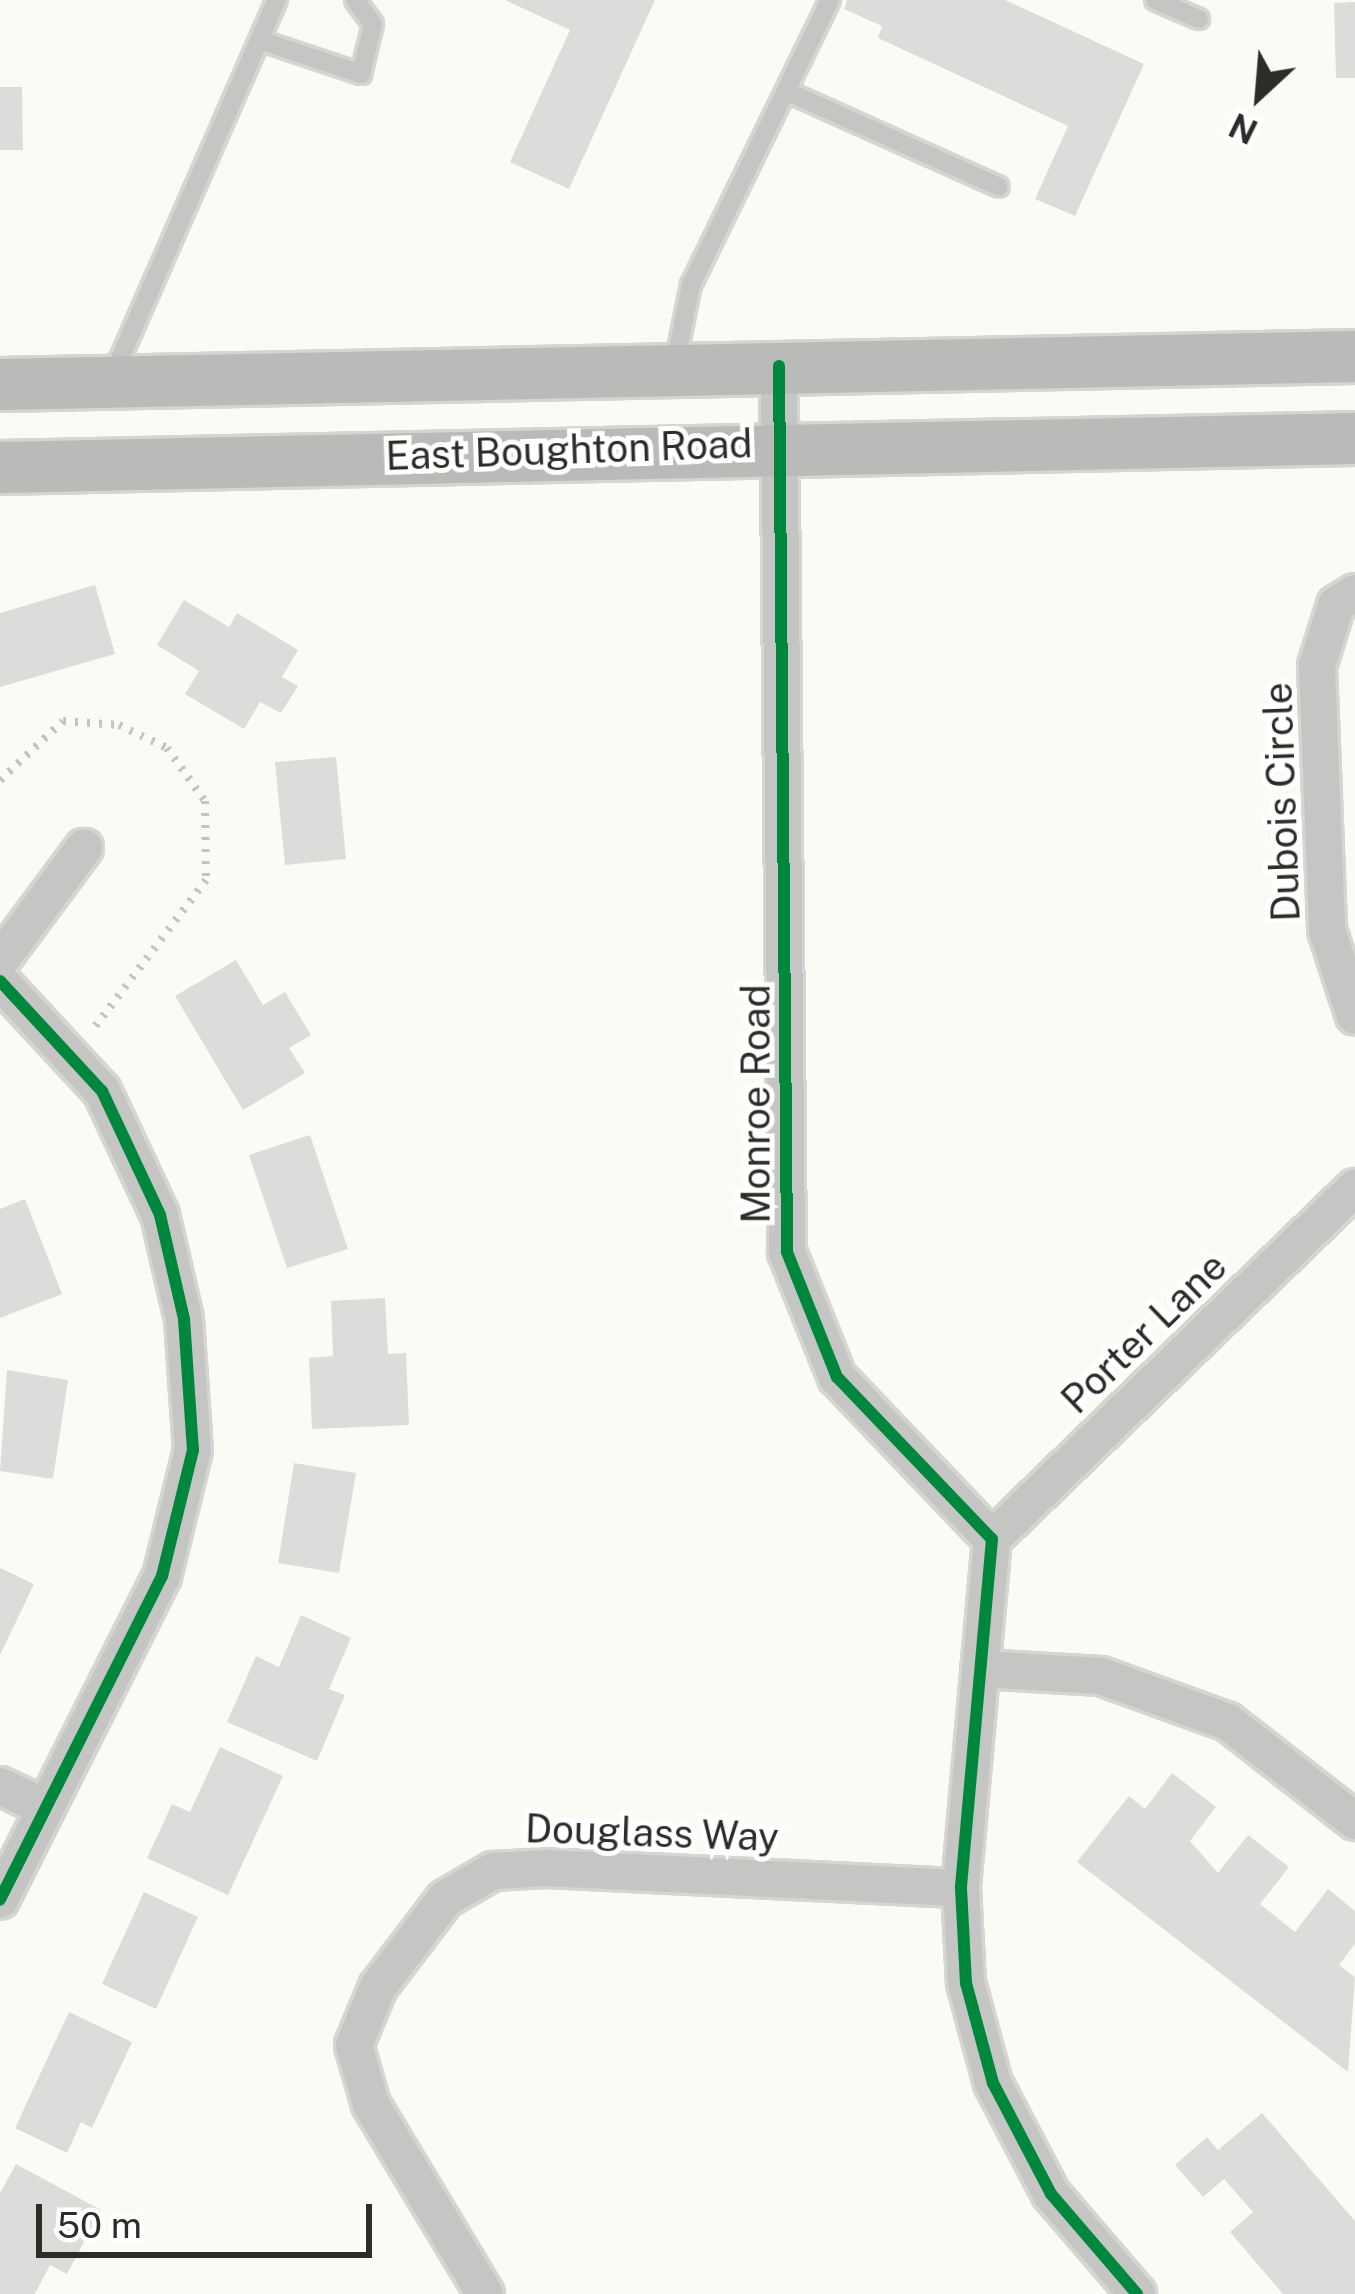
<!DOCTYPE html>
<style>
body{margin:0}
#map{position:relative;width:1355px;height:2294px;overflow:hidden;background:#fbfbf6;font-family:"Public Sans",sans-serif}
div>[style]{position:absolute}
.building>*{inset:0;background:#dcdcdb}
.path>*{height:8px;margin-top:-4px;transform-origin:0;background:repeating-linear-gradient(90deg,#c4c4c1 0 3px,transparent 0 12px)}
.roads{filter:drop-shadow(3px 0 #d5d5d2) drop-shadow(-3px 0 #d5d5d2) drop-shadow(0 3px #d5d5d2) drop-shadow(0 -3px #d5d5d2)}
.lane>*{height:18px;margin:-9px;padding:0 9px;transform-origin:9px;border-radius:9px;background:#c5c5c3}
.street>*{height:36px;margin:-18px;padding:0 18px;transform-origin:18px;border-radius:18px;background:#c5c5c3}
.secondary>*{height:51px;margin:-25.5px;padding:0 25.5px;transform-origin:25.5px;border-radius:25.5px;background:#babab8}
.cycleway>*{height:12px;margin:-6px;padding:0 6px;transform-origin:6px;border-radius:6px;background:#00873e}
span{translate:-50% -50%;white-space:nowrap;text-align:center;line-height:1.15;-webkit-text-stroke:10px #fff;paint-order:stroke}
.street-label{font-size:39px;color:#2c2c29}
.north{position:absolute;left:1199px;top:36px;width:120px;height:120px;-webkit-text-stroke:9px #fff;paint-order:stroke;rotate:206deg;font-size:33px;font-weight:700;line-height:48px;text-align:center;color:#2c2c29}
.north::after{content:'';display:block;margin:auto;width:42px;height:54px;background:#2c2c29;clip-path:polygon(50% 0,100% 100%,50% 72%,0 100%)}
.scale{position:absolute;left:36px;top:2204px;width:336px;height:54px;box-sizing:border-box;border:6px solid #2c2c29;border-top:0;padding-left:15px;font-size:36px;line-height:42px;white-space:nowrap;color:#2c2c29;-webkit-text-stroke:9px #fff;paint-order:stroke}
</style>
<div id="map">
<div class="building">
<i style="clip-path:polygon(505px 0,655px 0,569px 189px,510px 162px,570px 30px)"></i>
<i style="clip-path:polygon(847px 0,1005px 0,1144px 64px,1075px 216px,1035px 199px,1068px 126px,878px 38px,882px 26px,844px 9px)"></i>
<i style="clip-path:polygon(1355px 2px,1355px 78px,1336px 78px,1334px 3px)"></i>
<i style="clip-path:polygon(0 87px,22px 87px,23px 150px,0 150px)"></i>
<i style="clip-path:polygon(95px 585px,115px 654px,0 687px,0 613px)"></i>
<i style="clip-path:polygon(184px 600px,229px 627px,237px 613px,298px 650px,282px 677px,298px 686px,281px 713px,260px 702px,244px 729px,185px 694px,199px 671px,157px 645px)"></i>
<i style="clip-path:polygon(336px 757px,346px 859px,285px 865px,275px 762px)"></i>
<i style="clip-path:polygon(236px 960px,263px 1005px,285px 992px,311px 1035px,289px 1048px,305px 1073px,243px 1110px,175px 996px)"></i>
<i style="clip-path:polygon(310px 1135px,348px 1249px,287px 1268px,249px 1155px)"></i>
<i style="clip-path:polygon(25px 1199px,62px 1294px,0 1318px,0 1209px)"></i>
<i style="clip-path:polygon(385px 1298px,388px 1354px,406px 1353px,409px 1425px,312px 1429px,309px 1358px,333px 1356px,331px 1301px)"></i>
<i style="clip-path:polygon(7px 1370px,68px 1380px,53px 1479px,0 1471px)"></i>
<i style="clip-path:polygon(294px 1463px,356px 1473px,339px 1573px,278px 1563px)"></i>
<i style="clip-path:polygon(0 1568px,34px 1584px,0 1655px)"></i>
<i style="clip-path:polygon(301px 1615px,351px 1638px,329px 1689px,345px 1695px,317px 1761px,227px 1722px,256px 1656px,279px 1667px)"></i>
<i style="clip-path:polygon(220px 1747px,283px 1776px,228px 1895px,147px 1858px,172px 1804px,190px 1812px)"></i>
<i style="clip-path:polygon(1172px 1773px,1216px 1807px,1190px 1841px,1218px 1873px,1248px 1835px,1289px 1867px,1260px 1904px,1295px 1932px,1328px 1889px,1355px 1911px,1355px 1944px,1339px 1965px,1355px 1977px,1348px 2072px,1077px 1862px,1129px 1796px,1145px 1809px)"></i>
<i style="clip-path:polygon(144px 1892px,198px 1917px,156px 2009px,102px 1984px)"></i>
<i style="clip-path:polygon(69px 2012px,132px 2042px,92px 2128px,81px 2122px,67px 2153px,15px 2128px)"></i>
<i style="clip-path:polygon(1262px 2113px,1355px 2221px,1355px 2294px,1283px 2294px,1230px 2232px,1253px 2212px,1224px 2179px,1203px 2197px,1175px 2165px,1207px 2137px,1218px 2150px)"></i>
<i style="clip-path:polygon(16px 2164px,101px 2210px,67px 2274px,50px 2265px,35px 2294px,0 2294px,0 2193px)"></i>
</div>
<div class="path">
<i style="left:0;top:780px;width:86px;rotate:-43.1deg"></i>
<i style="left:63px;top:721px;width:56px;rotate:4.1deg"></i>
<i style="left:119px;top:725px;width:53px;rotate:25.6deg"></i>
<i style="left:167px;top:748px;width:65px;rotate:54.4deg"></i>
<i style="left:205px;top:801px;width:79px;rotate:89.3deg"></i>
<i style="left:206px;top:880px;width:184px;rotate:127.1deg"></i>
</div>
<div class="roads">
<div class="lane">
<i style="left:1155px;top:0;width:48px;rotate:23.4deg"></i>
<i style="left:259px;top:40px;width:108px;rotate:18.4deg"></i>
<i style="left:361px;top:74px;width:51px;rotate:-76.5deg"></i>
<i style="left:373px;top:24px;width:30px;rotate:-127deg"></i>
<i style="left:788px;top:92px;width:231px;rotate:24.2deg"></i>
<i style="left:675px;top:364px;width:81px;rotate:-78.6deg"></i>
<i style="left:691px;top:285px;width:317px;rotate:-64deg"></i>
<i style="left:112px;top:377px;width:412px;rotate:-66.4deg"></i>
</div>
<div class="street">
<i style="left:779px;top:366px;width:886px;rotate:89.48deg"></i>
<i style="left:787px;top:1252px;width:135px;rotate:68.2deg"></i>
<i style="left:837px;top:1377px;width:224px;rotate:46.3deg"></i>
<i style="left:992px;top:1539px;width:350px;rotate:95.1deg"></i>
<i style="left:961px;top:1888px;width:95px;rotate:87deg"></i>
<i style="left:966px;top:1983px;width:104px;rotate:74.9deg"></i>
<i style="left:993px;top:2083px;width:125px;rotate:62.4deg"></i>
<i style="left:1051px;top:2194px;width:132px;rotate:49.3deg"></i>
<i style="left:1355px;top:593px;width:22px;rotate:148deg"></i>
<i style="left:1336px;top:605px;width:64px;rotate:107.3deg"></i>
<i style="left:1317px;top:666px;width:264px;rotate:87.8deg"></i>
<i style="left:1327px;top:930px;width:90px;rotate:72deg"></i>
<i style="left:0;top:961px;width:141px;rotate:-53.4deg"></i>
<i style="left:0;top:981px;width:150px;rotate:47.2deg"></i>
<i style="left:102px;top:1091px;width:137px;rotate:64.9deg"></i>
<i style="left:160px;top:1215px;width:107px;rotate:77deg"></i>
<i style="left:184px;top:1319px;width:131px;rotate:86.1deg"></i>
<i style="left:193px;top:1450px;width:130px;rotate:103.8deg"></i>
<i style="left:162px;top:1576px;width:362px;rotate:116.6deg"></i>
<i style="left:992px;top:1539px;width:505px;rotate:-44.04deg"></i>
<i style="left:980px;top:1669px;width:121px;rotate:3.3deg"></i>
<i style="left:1101px;top:1676px;width:135px;rotate:19.9deg"></i>
<i style="left:1228px;top:1722px;width:161px;rotate:37.9deg"></i>
<i style="left:0;top:1786px;width:49px;rotate:25.5deg"></i>
<i style="left:485px;top:2294px;width:222px;rotate:-121deg"></i>
<i style="left:371px;top:2104px;width:61px;rotate:-106.1deg"></i>
<i style="left:354px;top:2045px;width:63px;rotate:-67.5deg"></i>
<i style="left:378px;top:1987px;width:111px;rotate:-52.7deg"></i>
<i style="left:445px;top:1899px;width:56px;rotate:-30.3deg"></i>
<i style="left:493px;top:1871px;width:54px;rotate:-3.2deg"></i>
<i style="left:547px;top:1868px;width:414px;rotate:2.8deg"></i>
</div>
<div class="secondary">
<i style="left:0;top:384px;width:1355px;rotate:-1.18deg"></i>
<i style="left:0;top:467px;width:1355px;rotate:-1.23deg"></i>
</div>
</div>
<div class="cycleway">
<i style="left:779px;top:366px;width:886px;rotate:89.48deg"></i>
<i style="left:787px;top:1252px;width:135px;rotate:68.2deg"></i>
<i style="left:837px;top:1377px;width:224px;rotate:46.3deg"></i>
<i style="left:992px;top:1539px;width:350px;rotate:95.1deg"></i>
<i style="left:961px;top:1888px;width:95px;rotate:87deg"></i>
<i style="left:966px;top:1983px;width:104px;rotate:74.9deg"></i>
<i style="left:993px;top:2083px;width:125px;rotate:62.4deg"></i>
<i style="left:1051px;top:2194px;width:132px;rotate:49.3deg"></i>
<i style="left:0;top:981px;width:150px;rotate:47.2deg"></i>
<i style="left:102px;top:1091px;width:137px;rotate:64.9deg"></i>
<i style="left:160px;top:1215px;width:107px;rotate:77deg"></i>
<i style="left:184px;top:1319px;width:131px;rotate:86.1deg"></i>
<i style="left:193px;top:1450px;width:130px;rotate:103.8deg"></i>
<i style="left:162px;top:1576px;width:362px;rotate:116.6deg"></i>
</div>
<div class="street-label">
<span style="left:569px;top:450px;rotate:-2deg">East Boughton Road</span>
<span style="left:1282px;top:802px;rotate:-92deg">Dubois Circle</span>
<span style="left:756px;top:1104px;rotate:-90deg">Monroe Road</span>
<span style="left:1144px;top:1333px;rotate:-44deg">Porter Lane</span>
<span style="left:652px;top:1833px;rotate:2deg">Douglass Way</span>
</div>
<div class="north">N</div>
<div class="scale">50 m</div>
</div>
